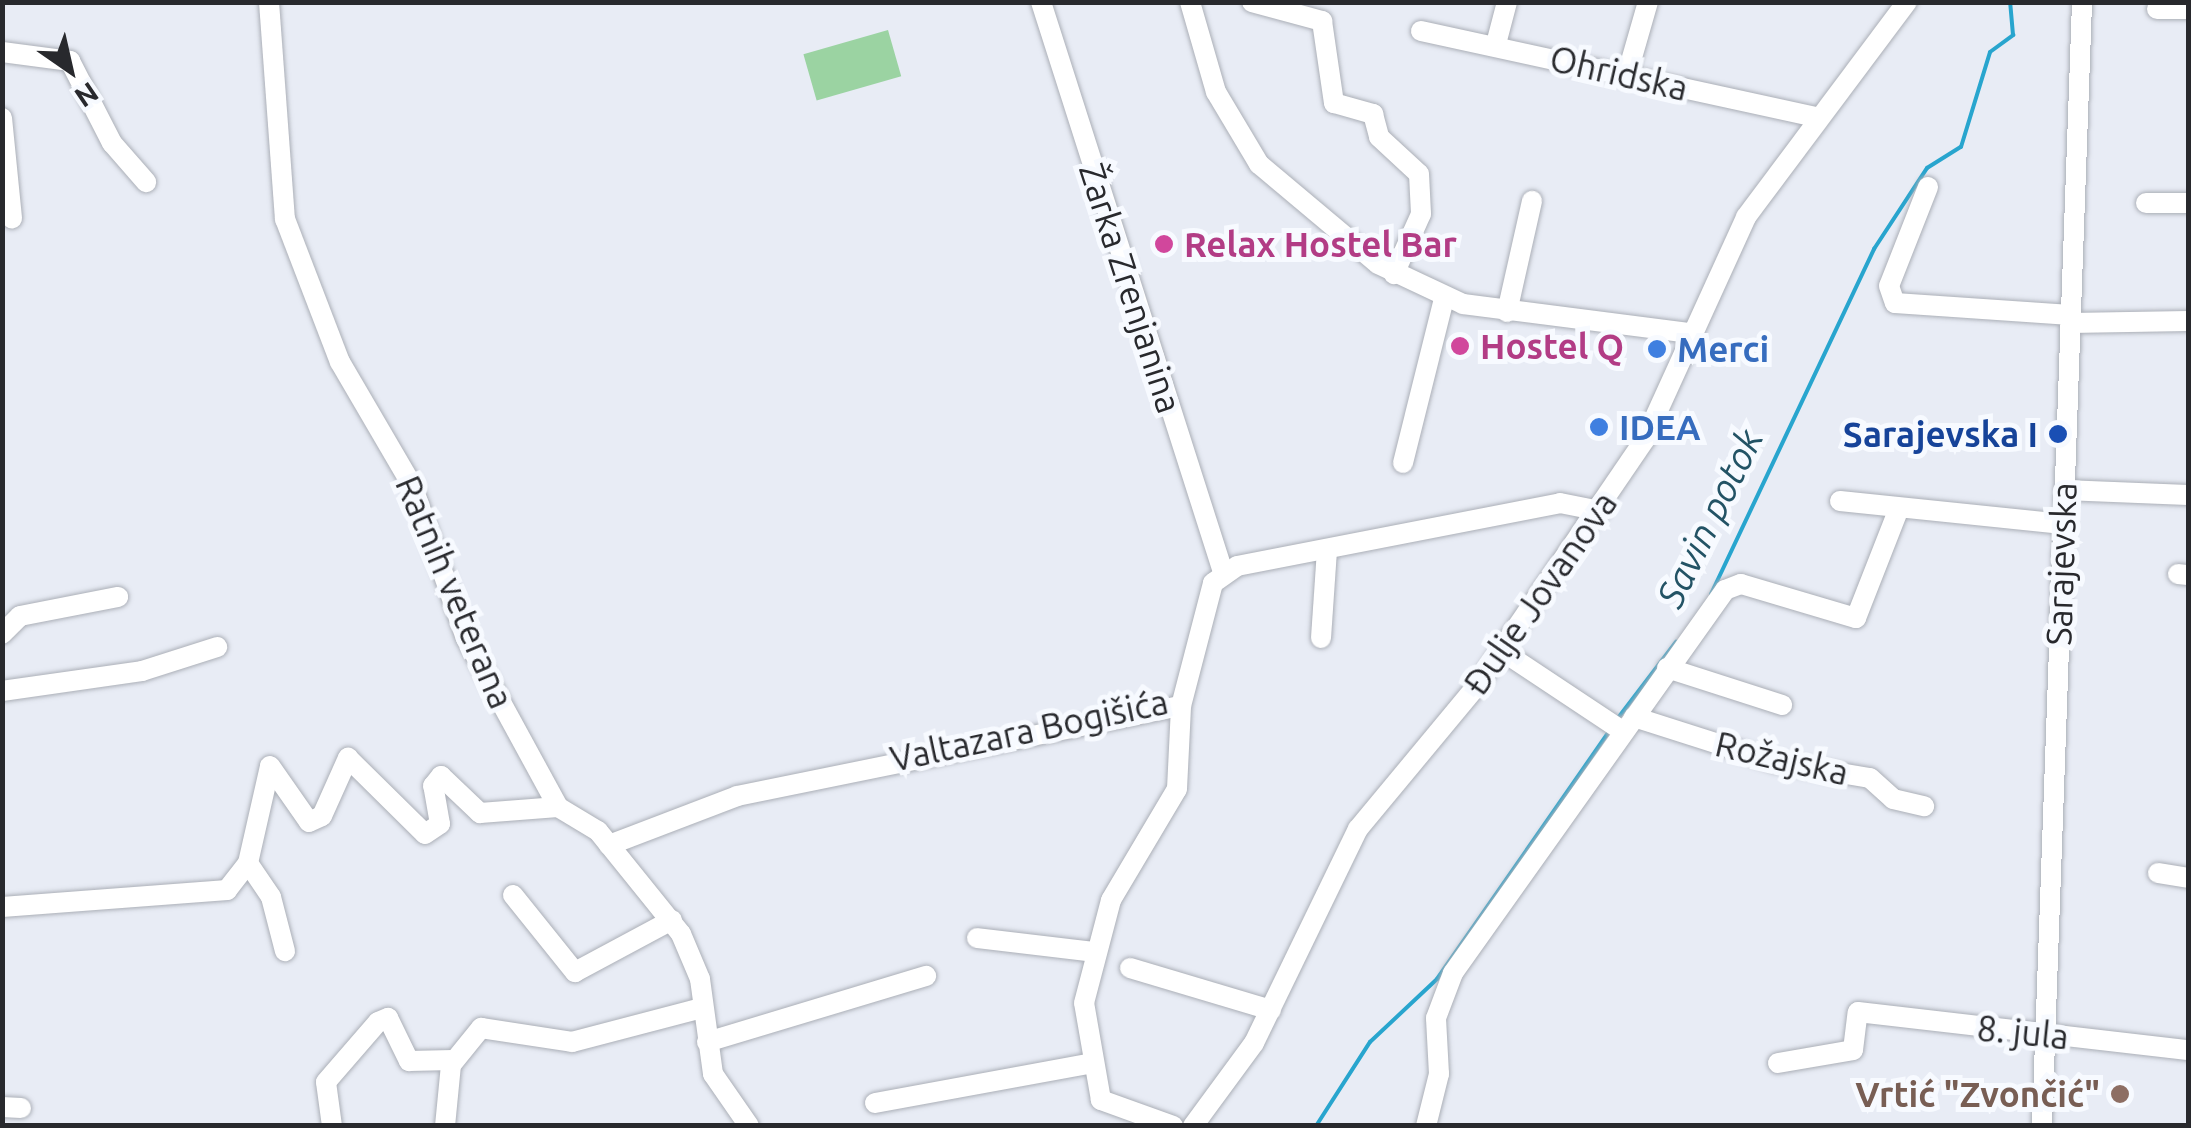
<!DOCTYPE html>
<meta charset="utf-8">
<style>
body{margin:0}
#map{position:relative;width:2191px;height:1128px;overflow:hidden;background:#e8ecf5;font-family:Ubuntu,sans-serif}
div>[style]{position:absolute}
.green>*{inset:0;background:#9bd3a2;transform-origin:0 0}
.stream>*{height:4px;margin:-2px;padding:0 2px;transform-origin:2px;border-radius:2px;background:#28a5ce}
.roads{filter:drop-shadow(0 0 2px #abafb7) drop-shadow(0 0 2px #abafb7)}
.minor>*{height:20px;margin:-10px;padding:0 10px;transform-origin:10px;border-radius:10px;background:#fff}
.dots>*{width:28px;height:28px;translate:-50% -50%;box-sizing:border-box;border:5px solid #f7faff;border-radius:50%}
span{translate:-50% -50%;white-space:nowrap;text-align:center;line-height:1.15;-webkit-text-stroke:10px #f7faff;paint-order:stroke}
.street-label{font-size:35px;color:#28292d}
.hotel-label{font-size:35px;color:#b23c85;font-weight:700}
.left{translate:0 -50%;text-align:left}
.shop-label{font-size:35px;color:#366cbe;font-weight:700}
.transit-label{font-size:35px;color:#164399;font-weight:700}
.right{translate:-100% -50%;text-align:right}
.education-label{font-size:35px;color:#785e54;font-weight:700}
.water-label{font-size:38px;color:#235365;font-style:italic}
.frame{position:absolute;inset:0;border:5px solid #28292d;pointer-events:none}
.north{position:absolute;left:20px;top:20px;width:100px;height:100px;-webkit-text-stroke:8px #f7faff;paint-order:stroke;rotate:146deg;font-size:28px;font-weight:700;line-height:40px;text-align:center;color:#28292d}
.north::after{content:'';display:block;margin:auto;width:35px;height:45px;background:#28292d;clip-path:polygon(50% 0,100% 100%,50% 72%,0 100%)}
</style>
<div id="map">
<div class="green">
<i style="left:888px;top:30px;width:48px;height:88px;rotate:74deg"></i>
</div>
<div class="stream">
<i style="left:1711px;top:594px;width:382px;rotate:-64.7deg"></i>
<i style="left:1874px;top:249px;width:97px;rotate:-56.8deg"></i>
<i style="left:1927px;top:168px;width:40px;rotate:-32deg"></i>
<i style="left:1961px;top:147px;width:99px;rotate:-73deg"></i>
<i style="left:1990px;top:52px;width:29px;rotate:-36deg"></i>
<i style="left:2013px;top:35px;width:33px;rotate:-95deg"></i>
<i style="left:1618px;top:718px;width:96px;rotate:-52.7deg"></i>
<i style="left:1316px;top:1126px;width:100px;rotate:-57.3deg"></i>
<i style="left:1370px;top:1042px;width:92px;rotate:-43.2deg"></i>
<i style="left:1437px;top:979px;width:303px;rotate:-55.2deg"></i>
</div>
<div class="roads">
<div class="minor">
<i style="left:269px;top:2px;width:218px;rotate:85.8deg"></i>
<i style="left:285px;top:219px;width:153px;rotate:69deg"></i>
<i style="left:340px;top:362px;width:143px;rotate:59.7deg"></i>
<i style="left:412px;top:485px;width:162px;rotate:70.6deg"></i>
<i style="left:466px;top:638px;width:192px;rotate:61.4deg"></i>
<i style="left:1041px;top:2px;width:598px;rotate:72.29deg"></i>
<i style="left:1190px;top:2px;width:94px;rotate:73.9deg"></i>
<i style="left:1216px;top:92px;width:84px;rotate:59.2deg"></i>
<i style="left:1259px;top:164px;width:155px;rotate:40deg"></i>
<i style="left:1378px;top:264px;width:94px;rotate:25.2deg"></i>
<i style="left:1463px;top:304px;width:229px;rotate:7.3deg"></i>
<i style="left:1252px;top:2px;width:73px;rotate:15.2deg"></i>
<i style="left:1322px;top:21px;width:83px;rotate:81.7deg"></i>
<i style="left:1334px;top:103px;width:41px;rotate:15.8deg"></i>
<i style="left:1373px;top:114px;width:24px;rotate:75deg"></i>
<i style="left:1379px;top:137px;width:54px;rotate:42.8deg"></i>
<i style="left:1419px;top:174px;width:40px;rotate:87.1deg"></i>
<i style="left:1421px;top:214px;width:66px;rotate:114.2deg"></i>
<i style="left:2157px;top:9px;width:31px"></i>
<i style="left:1421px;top:31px;width:404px;rotate:12.3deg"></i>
<i style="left:1496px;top:44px;width:43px;rotate:-75.3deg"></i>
<i style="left:2px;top:52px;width:69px;rotate:7.5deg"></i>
<i style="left:70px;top:61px;width:92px;rotate:62.9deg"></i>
<i style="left:112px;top:143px;width:52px;rotate:48.9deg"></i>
<i style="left:1627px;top:75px;width:76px;rotate:-74deg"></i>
<i style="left:2px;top:118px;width:101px;rotate:84.3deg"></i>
<i style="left:1928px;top:187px;width:106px;rotate:111.5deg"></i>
<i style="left:1889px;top:286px;width:18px;rotate:71deg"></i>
<i style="left:1895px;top:303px;width:176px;rotate:3.9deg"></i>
<i style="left:2146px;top:203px;width:42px"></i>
<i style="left:1507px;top:312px;width:114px;rotate:-77.3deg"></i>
<i style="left:2070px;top:323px;width:118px;rotate:-1deg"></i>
<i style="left:1403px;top:463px;width:170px;rotate:-76deg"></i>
<i style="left:2064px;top:490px;width:124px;rotate:2.3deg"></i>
<i style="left:1840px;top:501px;width:224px;rotate:5.9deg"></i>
<i style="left:2178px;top:574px;width:10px;rotate:6deg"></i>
<i style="left:2px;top:634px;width:25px;rotate:-45deg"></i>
<i style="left:20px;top:616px;width:100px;rotate:-11deg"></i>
<i style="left:1321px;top:638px;width:89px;rotate:-86.1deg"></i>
<i style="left:1502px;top:651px;width:146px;rotate:33.6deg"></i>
<i style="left:1667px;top:668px;width:121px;rotate:17.8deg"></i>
<i style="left:2px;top:691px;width:141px;rotate:-8.1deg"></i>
<i style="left:142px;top:671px;width:79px;rotate:-17.7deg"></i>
<i style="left:1634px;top:717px;width:148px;rotate:17.7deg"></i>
<i style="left:1775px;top:762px;width:96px;rotate:9.6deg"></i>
<i style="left:1870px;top:778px;width:31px;rotate:42deg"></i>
<i style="left:1893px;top:799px;width:32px;rotate:13deg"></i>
<i style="left:609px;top:845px;width:137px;rotate:-20.9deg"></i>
<i style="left:737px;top:796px;width:453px;rotate:-11.5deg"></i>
<i style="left:248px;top:863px;width:41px;rotate:55.9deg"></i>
<i style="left:271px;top:897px;width:56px;rotate:75.5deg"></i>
<i style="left:2158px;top:873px;width:30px;rotate:9deg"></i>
<i style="left:513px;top:895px;width:99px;rotate:51.2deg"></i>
<i style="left:575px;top:972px;width:110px;rotate:-28.2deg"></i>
<i style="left:2px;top:907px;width:226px;rotate:-4.3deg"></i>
<i style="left:227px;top:890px;width:34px;rotate:-52deg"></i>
<i style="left:248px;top:863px;width:99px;rotate:-77.2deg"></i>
<i style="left:270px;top:766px;width:68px;rotate:55.1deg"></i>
<i style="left:309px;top:822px;width:14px;rotate:-25deg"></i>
<i style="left:322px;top:816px;width:64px;rotate:-65.9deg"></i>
<i style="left:348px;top:758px;width:108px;rotate:44.6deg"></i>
<i style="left:425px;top:834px;width:18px;rotate:-34deg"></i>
<i style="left:440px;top:824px;width:39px;rotate:-100deg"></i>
<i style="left:433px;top:786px;width:13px;rotate:-51deg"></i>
<i style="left:441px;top:776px;width:54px;rotate:43.5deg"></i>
<i style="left:480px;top:813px;width:78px;rotate:-4.4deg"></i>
<i style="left:558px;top:807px;width:47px;rotate:31deg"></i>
<i style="left:598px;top:831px;width:132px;rotate:51.1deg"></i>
<i style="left:681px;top:934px;width:49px;rotate:67.1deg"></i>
<i style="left:700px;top:979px;width:96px;rotate:82.2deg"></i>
<i style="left:713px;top:1074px;width:63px;rotate:55.3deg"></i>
<i style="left:977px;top:938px;width:118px;rotate:6.8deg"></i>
<i style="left:1130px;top:968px;width:147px;rotate:16.6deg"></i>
<i style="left:707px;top:1042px;width:229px;rotate:-16.8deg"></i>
<i style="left:1778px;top:1063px;width:76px;rotate:-9.8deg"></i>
<i style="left:1853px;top:1050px;width:38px;rotate:-83deg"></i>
<i style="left:1858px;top:1012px;width:332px;rotate:6.6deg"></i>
<i style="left:875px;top:1103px;width:221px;rotate:-10.4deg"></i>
<i style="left:2px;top:1107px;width:19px;rotate:3deg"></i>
<i style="left:332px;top:1126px;width:44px;rotate:-97.8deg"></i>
<i style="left:326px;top:1082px;width:79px;rotate:-49.1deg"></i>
<i style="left:378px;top:1022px;width:11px;rotate:-22deg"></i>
<i style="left:388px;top:1018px;width:48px;rotate:64deg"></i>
<i style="left:409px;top:1061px;width:44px;rotate:-1.3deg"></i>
<i style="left:445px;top:1126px;width:61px;rotate:-84.4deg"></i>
<i style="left:451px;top:1065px;width:48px;rotate:-51deg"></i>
<i style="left:481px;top:1028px;width:92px;rotate:8.7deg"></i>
<i style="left:572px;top:1042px;width:134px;rotate:-14.7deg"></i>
<i style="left:1173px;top:1126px;width:77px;rotate:-160.1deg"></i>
<i style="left:1101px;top:1100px;width:98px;rotate:-99.9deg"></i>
<i style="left:1084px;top:1003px;width:106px;rotate:-75.3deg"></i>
<i style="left:1111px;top:900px;width:129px;rotate:-59.3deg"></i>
<i style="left:1177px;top:789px;width:83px;rotate:-87.2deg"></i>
<i style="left:1181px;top:706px;width:127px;rotate:-75.4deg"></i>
<i style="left:1213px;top:583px;width:29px;rotate:-35deg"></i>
<i style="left:1237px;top:566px;width:329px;rotate:-11deg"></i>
<i style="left:1560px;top:503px;width:41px;rotate:11.3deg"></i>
<i style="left:1193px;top:1126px;width:103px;rotate:-53.7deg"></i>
<i style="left:1254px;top:1043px;width:238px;rotate:-64.1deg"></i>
<i style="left:1358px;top:829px;width:185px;rotate:-50.3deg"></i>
<i style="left:1476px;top:687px;width:300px;rotate:-55.7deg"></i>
<i style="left:1645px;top:439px;width:244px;rotate:-65.5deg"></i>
<i style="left:1746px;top:217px;width:269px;rotate:-53.2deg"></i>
<i style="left:1426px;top:1126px;width:54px;rotate:-76deg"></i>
<i style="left:1439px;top:1074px;width:56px;rotate:-93.1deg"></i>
<i style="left:1436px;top:1018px;width:48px;rotate:-69.3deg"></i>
<i style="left:1453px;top:973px;width:470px;rotate:-54.6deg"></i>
<i style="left:1725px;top:590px;width:17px;rotate:-21deg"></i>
<i style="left:1741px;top:584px;width:120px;rotate:16.5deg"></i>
<i style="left:1856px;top:618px;width:118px;rotate:-68.6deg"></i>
<i style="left:2042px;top:1126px;width:1125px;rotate:-87.96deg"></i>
</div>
</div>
<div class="dots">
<i style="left:1164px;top:244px;background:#d1479c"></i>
<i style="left:1460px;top:346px;background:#d1479c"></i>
<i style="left:1657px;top:349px;background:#3f7fe0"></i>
<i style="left:1599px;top:427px;background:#3f7fe0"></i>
<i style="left:2058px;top:434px;background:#1a4fb4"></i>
<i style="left:2120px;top:1094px;background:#8d6e63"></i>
</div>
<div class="street-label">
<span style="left:1619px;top:73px;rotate:13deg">Ohridska</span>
<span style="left:1131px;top:288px;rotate:72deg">Žarka Zrenjanina</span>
<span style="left:2061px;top:564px;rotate:-88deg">Sarajevska</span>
<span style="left:455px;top:592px;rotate:67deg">Ratnih veterana</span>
<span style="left:1540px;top:593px;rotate:-55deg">Đulje Jovanova</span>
<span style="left:1029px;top:730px;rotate:-12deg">Valtazara Bogišića</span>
<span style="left:1782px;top:758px;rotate:13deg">Rožajska</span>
<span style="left:2023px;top:1032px;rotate:6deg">8. jula</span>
</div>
<div class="hotel-label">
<span class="left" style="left:1184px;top:244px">Relax Hostel Bar</span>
<span class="left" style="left:1480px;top:346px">Hostel Q</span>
</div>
<div class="shop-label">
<span class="left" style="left:1677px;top:349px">Merci</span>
<span class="left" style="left:1619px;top:427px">IDEA</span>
</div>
<div class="transit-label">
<span class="right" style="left:2038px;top:434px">Sarajevska I</span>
</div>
<div class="education-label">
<span class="right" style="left:2100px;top:1094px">Vrtić "Zvončić"</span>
</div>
<div class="water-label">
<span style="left:1710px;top:518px;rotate:-64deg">Savin potok</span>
</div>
<div class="frame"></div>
<div class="north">N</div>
</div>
